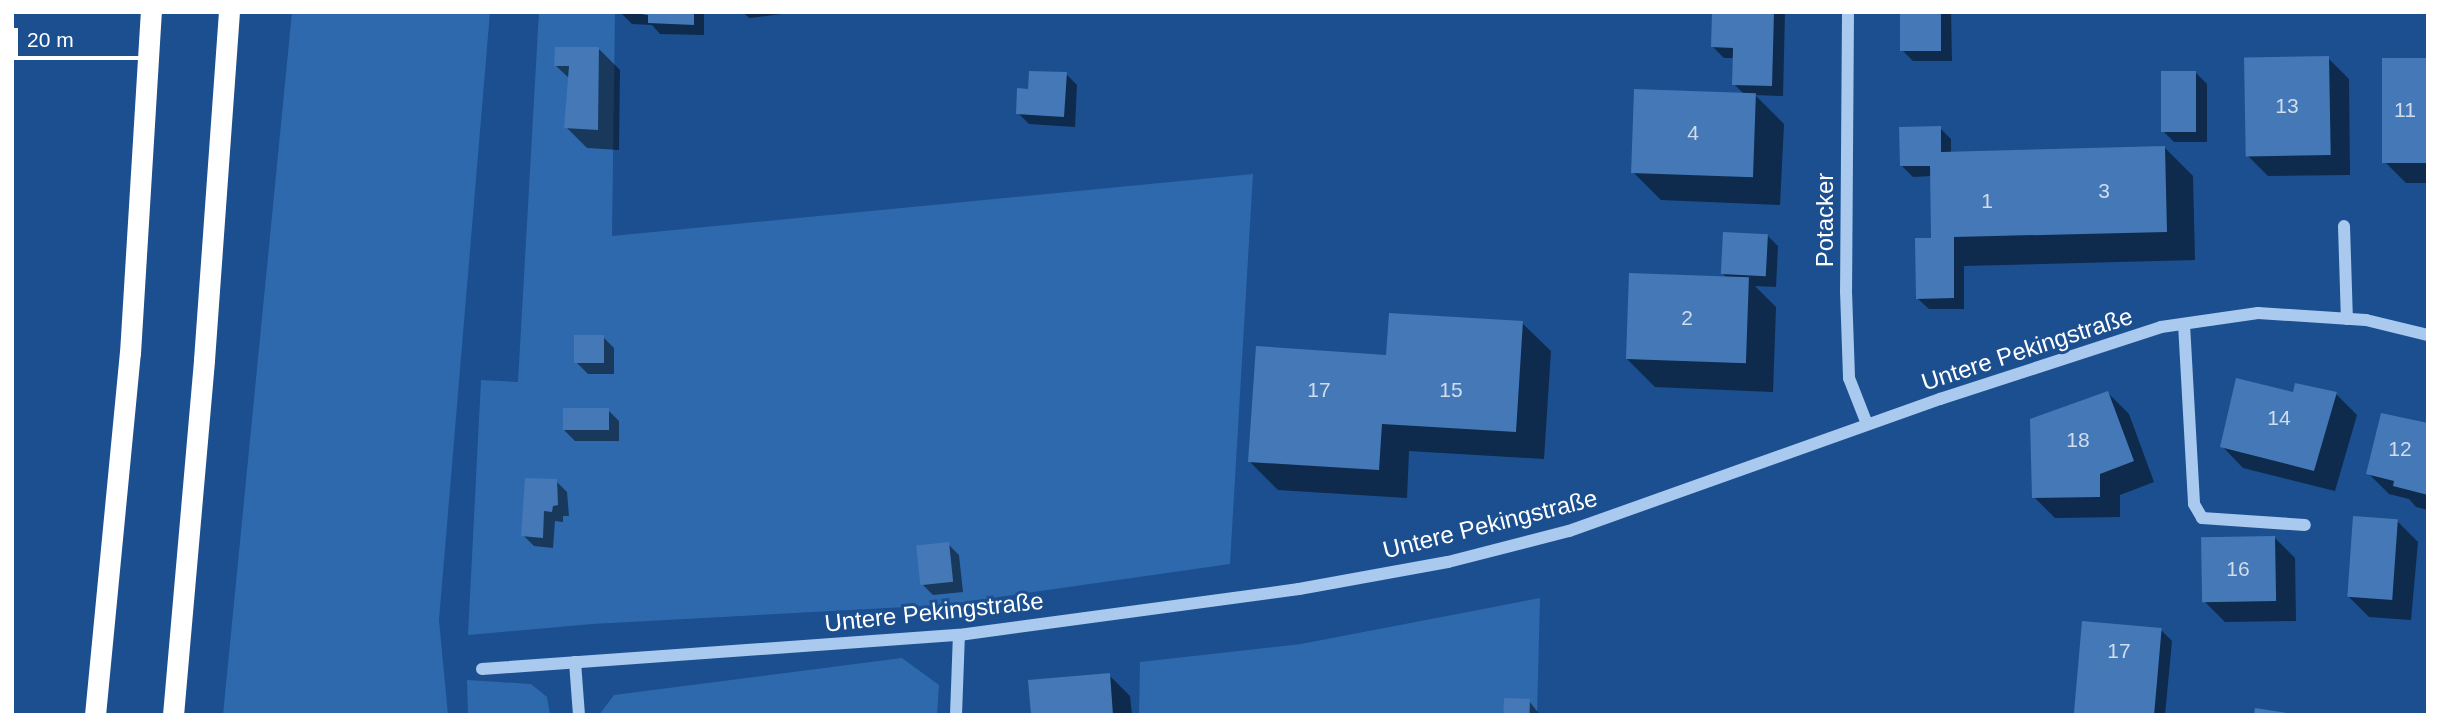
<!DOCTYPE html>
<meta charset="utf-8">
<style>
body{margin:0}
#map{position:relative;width:2440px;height:727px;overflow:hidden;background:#1b4f8f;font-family:Arial,sans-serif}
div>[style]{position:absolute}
.green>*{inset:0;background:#2e69ad}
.shadow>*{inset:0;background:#0007}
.building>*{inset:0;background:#4478b7;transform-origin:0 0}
.minor>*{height:12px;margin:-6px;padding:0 6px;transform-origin:6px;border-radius:6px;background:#a9c9ee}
.highway>*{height:21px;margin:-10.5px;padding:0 10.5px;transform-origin:10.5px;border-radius:10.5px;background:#fff}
span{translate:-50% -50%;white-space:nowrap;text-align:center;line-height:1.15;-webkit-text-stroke:6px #1b4f8f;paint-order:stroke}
.number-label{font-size:21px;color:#d0dded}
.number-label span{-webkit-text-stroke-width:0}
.street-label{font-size:24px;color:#fff}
.frame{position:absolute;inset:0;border:14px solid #fff;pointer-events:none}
.scale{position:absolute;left:14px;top:28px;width:138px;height:32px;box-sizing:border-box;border:4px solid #fff;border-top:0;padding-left:9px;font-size:21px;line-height:24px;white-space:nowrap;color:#fff;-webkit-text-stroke:5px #1b4f8f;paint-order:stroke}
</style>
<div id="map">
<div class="green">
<i style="clip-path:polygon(292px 12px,490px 12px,439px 620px,448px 715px,223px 715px)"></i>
<i style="clip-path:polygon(539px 12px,615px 12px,612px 236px,1253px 174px,1230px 564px,943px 605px,592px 624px,468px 635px,481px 380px,518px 382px)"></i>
<i style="clip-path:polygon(1540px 598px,1537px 715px,1139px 715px,1140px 662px,1301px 644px)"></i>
<i style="clip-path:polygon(902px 658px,939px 685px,937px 715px,599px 715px,614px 695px)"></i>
<i style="clip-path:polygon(467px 680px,531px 684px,547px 697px,550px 715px,468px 715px)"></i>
</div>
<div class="shadow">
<i style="clip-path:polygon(704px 12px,704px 35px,660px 34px,652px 25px,632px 24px,621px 13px)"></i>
<i style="clip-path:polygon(743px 12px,798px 12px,749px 18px)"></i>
<i style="clip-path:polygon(1713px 12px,1785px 12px,1783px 96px,1755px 95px,1784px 124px,1780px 205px,1661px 200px,1633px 172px,1745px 95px,1734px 84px,1734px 58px,1724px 58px,1713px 47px)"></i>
<i style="clip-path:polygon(1902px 12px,1951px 12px,1952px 61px,1913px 61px,1902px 50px)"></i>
<i style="clip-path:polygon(599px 49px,620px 70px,619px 150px,587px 148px,566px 127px,570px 79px,556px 66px)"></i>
<i style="clip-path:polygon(2328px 58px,2349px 79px,2350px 175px,2268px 176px,2247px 155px)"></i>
<i style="clip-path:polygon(2428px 60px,2428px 183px,2406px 183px,2385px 162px)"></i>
<i style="clip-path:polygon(2196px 73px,2207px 84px,2207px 142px,2174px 142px,2163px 131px)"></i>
<i style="clip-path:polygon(1066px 74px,1077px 85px,1075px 127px,1029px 124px,1018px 113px,1030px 91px)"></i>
<i style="clip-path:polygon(1940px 128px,1951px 139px,1951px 153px,2165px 148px,2193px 176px,2195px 260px,1964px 266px,1964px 309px,1929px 309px,1918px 299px,1933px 240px,1931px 176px,1913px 177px,1902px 166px)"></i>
<i style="clip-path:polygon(1767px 235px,1778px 246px,1776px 287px,1755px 286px,1776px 307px,1773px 392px,1655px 387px,1627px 359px,1727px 278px,1723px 274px)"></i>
<i style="clip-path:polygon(1522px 323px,1551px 351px,1544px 459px,1409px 451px,1407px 498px,1278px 490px,1250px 462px,1388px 357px)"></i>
<i style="clip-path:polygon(603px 337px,614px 348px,614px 374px,588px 374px,577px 363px)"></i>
<i style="clip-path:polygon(2108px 393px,2129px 414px,2154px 482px,2120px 495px,2120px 517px,2055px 518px,2034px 497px)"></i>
<i style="clip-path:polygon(2294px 394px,2336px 394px,2357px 415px,2335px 491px,2243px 468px,2222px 446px)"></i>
<i style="clip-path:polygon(608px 410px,619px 421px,619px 441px,575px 441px,564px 430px)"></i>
<i style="clip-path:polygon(2428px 427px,2428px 510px,2416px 507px,2409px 499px,2389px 494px,2368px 473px)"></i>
<i style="clip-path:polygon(556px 481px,567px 492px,569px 516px,563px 516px,563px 522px,555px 521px,553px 548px,534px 546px,523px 535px)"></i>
<i style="clip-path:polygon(2397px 521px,2418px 542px,2411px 620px,2369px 617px,2348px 596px)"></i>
<i style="clip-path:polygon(2274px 537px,2295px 558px,2296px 621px,2225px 622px,2204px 601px)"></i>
<i style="clip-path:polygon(948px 544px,959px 555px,963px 592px,933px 595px,922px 584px)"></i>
<i style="clip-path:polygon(2161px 630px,2172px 641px,2165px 715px,2075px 715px)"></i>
<i style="clip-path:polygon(1109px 675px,1130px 696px,1132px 715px,1033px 715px)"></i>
<i style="clip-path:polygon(1529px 701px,1540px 715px,1505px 715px)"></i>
</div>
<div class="building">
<i style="clip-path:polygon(629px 12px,694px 12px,694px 25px,648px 23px,648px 15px)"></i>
<i style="clip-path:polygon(1712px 12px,1774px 12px,1772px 86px,1732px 85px,1733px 48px,1711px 47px)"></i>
<i style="left:1900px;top:12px;width:41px;height:39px"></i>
<i style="clip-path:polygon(555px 47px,599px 47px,598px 130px,564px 128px,569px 66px,554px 66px)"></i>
<i style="left:2329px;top:56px;width:99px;height:85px;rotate:89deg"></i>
<i style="left:2382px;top:58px;width:46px;height:105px"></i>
<i style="clip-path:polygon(1029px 71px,1067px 72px,1064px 117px,1016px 114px,1017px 88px,1028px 89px)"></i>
<i style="left:2161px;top:71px;width:35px;height:61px"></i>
<i style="left:1634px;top:89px;width:122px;height:84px;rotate:2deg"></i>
<i style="clip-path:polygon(1941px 126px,1941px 152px,2165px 146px,2167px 232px,1954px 237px,1954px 298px,1916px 299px,1915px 238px,1931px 238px,1930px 166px,1900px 166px,1899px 127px)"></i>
<i style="left:1723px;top:232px;width:45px;height:42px;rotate:3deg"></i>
<i style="left:1629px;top:273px;width:120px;height:86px;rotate:2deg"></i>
<i style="clip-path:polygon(1389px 313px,1523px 321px,1516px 432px,1382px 424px,1379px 470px,1248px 462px,1256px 346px,1386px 355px)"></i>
<i style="left:574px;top:335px;width:30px;height:28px"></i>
<i style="clip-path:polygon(2236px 378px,2293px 392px,2295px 383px,2337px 392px,2314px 471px,2220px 447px)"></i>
<i style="clip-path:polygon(2108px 391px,2134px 461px,2100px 474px,2100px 497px,2032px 498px,2030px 419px)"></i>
<i style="left:563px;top:408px;width:46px;height:22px"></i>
<i style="clip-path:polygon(2381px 413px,2428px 423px,2428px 495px,2393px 486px,2394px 481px,2366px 474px)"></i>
<i style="clip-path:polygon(525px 478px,557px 479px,558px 505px,553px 506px,552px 512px,544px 511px,543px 538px,521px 536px)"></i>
<i style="left:2353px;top:516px;width:45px;height:81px;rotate:4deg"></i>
<i style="left:2275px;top:536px;width:65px;height:74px;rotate:89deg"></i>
<i style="left:949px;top:542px;width:40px;height:33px;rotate:84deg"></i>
<i style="left:2082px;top:621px;width:80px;height:94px;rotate:5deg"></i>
<i style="clip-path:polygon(1110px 673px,1113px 715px,1031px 715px,1028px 680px)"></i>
<i style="left:1504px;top:698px;width:26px;height:17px;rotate:2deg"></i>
<i style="clip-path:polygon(2255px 708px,2287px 713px,2287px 715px,2254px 715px)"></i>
</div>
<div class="minor">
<i style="left:1848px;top:12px;width:279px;rotate:90.4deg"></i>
<i style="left:1846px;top:291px;width:87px;rotate:88deg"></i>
<i style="left:1849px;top:378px;width:49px;rotate:68.6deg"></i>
<i style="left:2344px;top:226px;width:93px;rotate:88.2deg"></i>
<i style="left:2184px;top:324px;width:180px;rotate:86.8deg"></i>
<i style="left:2194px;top:504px;width:16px;rotate:60deg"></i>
<i style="left:2202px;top:518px;width:103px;rotate:3.9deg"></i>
<i style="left:575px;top:662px;width:53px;rotate:85.7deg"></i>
<i style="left:482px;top:669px;width:478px;rotate:-4.1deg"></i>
<i style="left:959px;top:635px;width:343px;rotate:-7.7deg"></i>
<i style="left:1299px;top:589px;width:151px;rotate:-10.3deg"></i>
<i style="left:1448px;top:562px;width:125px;rotate:-14.4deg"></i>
<i style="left:1569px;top:531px;width:394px;rotate:-19.6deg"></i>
<i style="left:1940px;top:399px;width:232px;rotate:-18deg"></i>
<i style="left:2161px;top:327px;width:98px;rotate:-8.2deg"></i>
<i style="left:2258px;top:313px;width:108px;rotate:3.7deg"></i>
<i style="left:2366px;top:320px;width:64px;rotate:13.6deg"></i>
<i style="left:956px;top:715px;width:80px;rotate:-87.9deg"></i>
</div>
<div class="highway">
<i style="left:95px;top:715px;width:364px;rotate:-84.5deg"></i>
<i style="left:130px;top:353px;width:342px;rotate:-86.5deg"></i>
<i style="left:173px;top:715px;width:356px;rotate:-85deg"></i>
<i style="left:204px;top:360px;width:349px;rotate:-85.9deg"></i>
</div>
<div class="number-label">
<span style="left:2287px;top:106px">13</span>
<span style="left:2405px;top:110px">11</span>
<span style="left:1693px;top:133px">4</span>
<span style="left:2104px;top:191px">3</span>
<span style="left:1987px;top:201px">1</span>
<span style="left:1687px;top:318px">2</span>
<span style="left:1319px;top:390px">17</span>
<span style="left:1451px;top:390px">15</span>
<span style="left:2279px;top:418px">14</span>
<span style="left:2078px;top:440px">18</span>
<span style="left:2400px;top:449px">12</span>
<span style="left:2238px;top:569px">16</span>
<span style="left:2119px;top:651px">17</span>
</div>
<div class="street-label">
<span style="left:1825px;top:220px;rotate:-90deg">Potacker</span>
<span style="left:2027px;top:349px;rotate:-18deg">Untere Pekingstraße</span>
<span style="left:1490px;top:524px;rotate:-14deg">Untere Pekingstraße</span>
<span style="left:934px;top:612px;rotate:-6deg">Untere Pekingstraße</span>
</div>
<div class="frame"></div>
<div class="scale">20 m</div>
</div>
